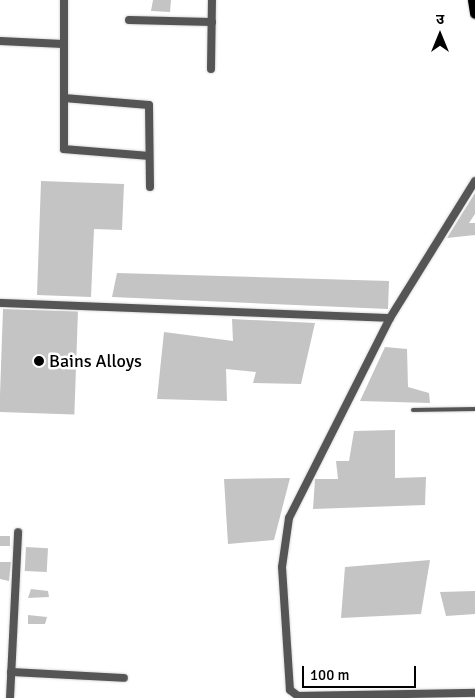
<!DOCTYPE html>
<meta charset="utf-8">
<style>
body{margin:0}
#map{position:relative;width:475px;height:698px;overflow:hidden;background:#fff;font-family:Signika,"Noto Sans Devanagari",sans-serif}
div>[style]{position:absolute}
.building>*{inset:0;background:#c4c4c4;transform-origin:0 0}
.roads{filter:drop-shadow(0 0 1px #dbdbdb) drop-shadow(0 0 1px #dbdbdb)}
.lane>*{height:4px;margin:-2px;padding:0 2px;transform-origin:2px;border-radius:2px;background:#555}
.street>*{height:8px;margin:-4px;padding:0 4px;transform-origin:4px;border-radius:4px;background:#555}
.primary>*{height:11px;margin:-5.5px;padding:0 5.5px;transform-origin:5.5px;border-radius:5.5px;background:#000}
.dots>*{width:14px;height:14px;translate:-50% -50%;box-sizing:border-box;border:2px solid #fff;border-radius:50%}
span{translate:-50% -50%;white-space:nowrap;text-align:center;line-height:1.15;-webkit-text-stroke:5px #fff;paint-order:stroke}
.poi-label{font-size:18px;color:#000}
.left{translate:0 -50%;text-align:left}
.north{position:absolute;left:415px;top:10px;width:50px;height:50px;-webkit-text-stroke:4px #fff;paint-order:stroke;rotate:0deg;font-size:14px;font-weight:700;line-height:20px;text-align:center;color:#000}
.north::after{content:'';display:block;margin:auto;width:18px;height:22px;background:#000;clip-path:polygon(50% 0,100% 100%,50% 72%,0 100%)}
.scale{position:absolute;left:302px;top:666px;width:114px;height:22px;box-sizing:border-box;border:2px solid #000;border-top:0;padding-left:6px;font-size:15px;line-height:18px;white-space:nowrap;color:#000;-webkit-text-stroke:4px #fff;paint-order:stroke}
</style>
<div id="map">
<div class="building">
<i style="clip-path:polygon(153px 0,171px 0,170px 12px,151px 11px)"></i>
<i style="clip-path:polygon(41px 181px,124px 184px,122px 230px,94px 229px,91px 297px,37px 295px)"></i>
<i style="clip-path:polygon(475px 193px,475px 214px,469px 223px,475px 223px,475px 235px,447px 238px)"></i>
<i style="clip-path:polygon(117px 273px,389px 281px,388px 309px,112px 297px)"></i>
<i style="left:3px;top:309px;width:75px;height:103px;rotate:2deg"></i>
<i style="clip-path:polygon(232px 319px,315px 323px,301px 384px,253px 383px,256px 372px,226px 369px,227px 401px,157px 399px,164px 332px,233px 341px)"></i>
<i style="clip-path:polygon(385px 347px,407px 349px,408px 387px,429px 393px,430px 403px,360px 401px)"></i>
<i style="clip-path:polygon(395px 430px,395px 478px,426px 477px,425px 505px,313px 509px,315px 479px,338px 479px,336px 461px,349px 461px,354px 431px)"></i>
<i style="clip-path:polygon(290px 478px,274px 540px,228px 544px,224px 479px)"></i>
<i style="left:0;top:536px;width:10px;height:10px"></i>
<i style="left:26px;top:547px;width:22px;height:24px;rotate:3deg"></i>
<i style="clip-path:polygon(430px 560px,421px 614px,341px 618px,345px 567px)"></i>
<i style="clip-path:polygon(0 562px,11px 562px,9px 581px,0 579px)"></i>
<i style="clip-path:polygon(31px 589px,48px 591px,49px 597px,28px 598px)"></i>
<i style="clip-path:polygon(475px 591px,475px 614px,446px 616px,440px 592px)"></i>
<i style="clip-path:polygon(28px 615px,47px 617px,45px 624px,28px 624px)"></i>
</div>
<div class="roads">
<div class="lane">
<i style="left:413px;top:410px;width:62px;rotate:-0.9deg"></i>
</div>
<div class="street">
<i style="left:64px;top:0;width:149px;rotate:90deg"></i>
<i style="left:64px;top:149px;width:85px;rotate:4.7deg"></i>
<i style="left:129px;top:20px;width:83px;rotate:1.4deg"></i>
<i style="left:0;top:41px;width:63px;rotate:2.7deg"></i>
<i style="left:211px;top:69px;width:69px;rotate:-89.2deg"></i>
<i style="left:64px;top:98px;width:85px;rotate:4.7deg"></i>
<i style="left:149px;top:105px;width:82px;rotate:89.3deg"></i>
<i style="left:0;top:303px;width:390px;rotate:2.2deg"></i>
<i style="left:390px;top:318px;width:224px;rotate:116.8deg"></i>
<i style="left:289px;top:518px;width:49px;rotate:98.1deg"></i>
<i style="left:282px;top:567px;width:123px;rotate:86.3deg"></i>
<i style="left:290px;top:690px;width:10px;rotate:37deg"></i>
<i style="left:298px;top:696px;width:177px;rotate:-1deg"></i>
<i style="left:390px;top:318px;width:161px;rotate:-58.2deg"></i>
<i style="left:11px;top:672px;width:113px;rotate:3deg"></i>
<i style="left:10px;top:698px;width:166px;rotate:-87.2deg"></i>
</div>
<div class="primary">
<i style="left:473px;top:0;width:13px;rotate:81deg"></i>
</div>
</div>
<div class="dots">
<i style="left:39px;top:361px;background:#000"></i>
</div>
<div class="poi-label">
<span class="left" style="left:49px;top:361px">Bains Alloys</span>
</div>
<div class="north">उ</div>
<div class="scale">100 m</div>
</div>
